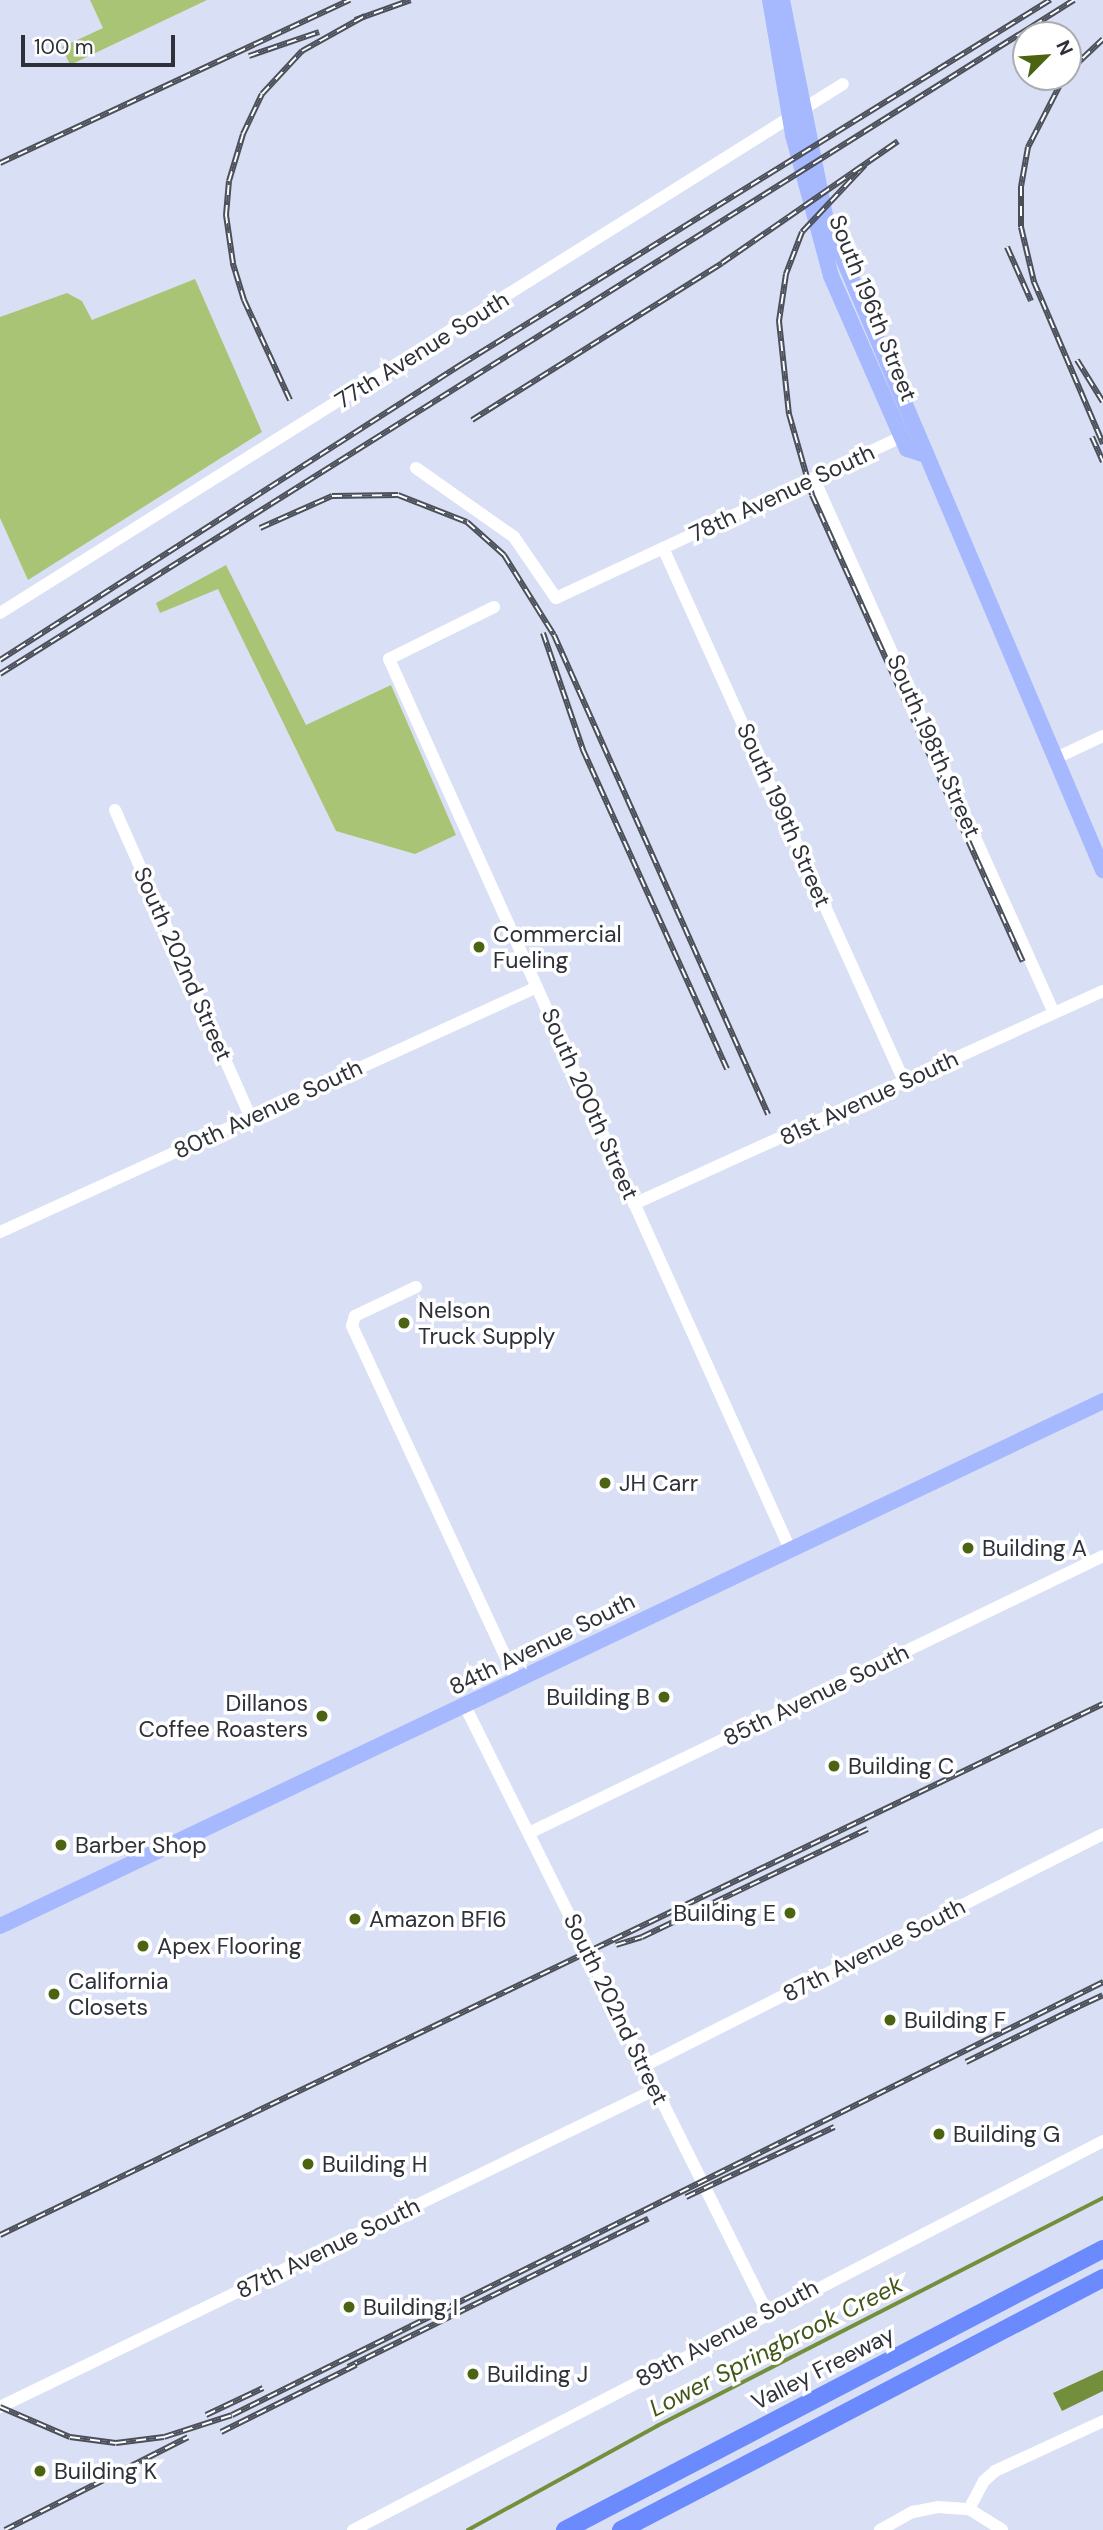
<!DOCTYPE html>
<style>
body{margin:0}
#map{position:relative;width:1103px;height:2530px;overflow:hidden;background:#d9e0f5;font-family:"DM Sans",sans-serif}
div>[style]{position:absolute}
.green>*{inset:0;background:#a8c474}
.water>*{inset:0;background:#748f3c}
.stream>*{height:3.5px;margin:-1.75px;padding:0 1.75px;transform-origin:1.75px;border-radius:1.75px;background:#748f3c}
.minor>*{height:12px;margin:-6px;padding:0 6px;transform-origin:6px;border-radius:6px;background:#fff}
.major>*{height:16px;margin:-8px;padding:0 8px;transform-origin:8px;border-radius:8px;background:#a6b9fe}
.highway>*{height:18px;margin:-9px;padding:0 9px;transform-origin:9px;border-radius:9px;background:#6b8afd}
.rail>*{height:6px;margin-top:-3px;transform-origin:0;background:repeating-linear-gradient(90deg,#fff 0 10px,#4b4f59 0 20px);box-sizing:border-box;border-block:2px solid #4b4f59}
.dots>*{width:19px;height:19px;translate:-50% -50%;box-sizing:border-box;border:4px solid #fff;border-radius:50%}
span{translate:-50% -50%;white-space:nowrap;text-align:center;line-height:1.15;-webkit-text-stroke:7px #fff;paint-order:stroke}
.street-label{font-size:23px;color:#2e3139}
.poi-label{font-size:23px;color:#2e3139}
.left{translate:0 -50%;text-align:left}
.right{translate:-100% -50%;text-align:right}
.water-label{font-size:24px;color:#43561a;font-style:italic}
.north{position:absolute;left:1012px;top:21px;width:70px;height:70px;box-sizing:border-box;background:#fff;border:2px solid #abadb0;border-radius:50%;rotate:65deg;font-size:19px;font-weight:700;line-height:28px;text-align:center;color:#2e3139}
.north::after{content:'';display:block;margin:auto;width:24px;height:32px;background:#4c6311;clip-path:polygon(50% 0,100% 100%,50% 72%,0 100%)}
.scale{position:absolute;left:21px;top:35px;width:154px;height:32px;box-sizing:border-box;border:4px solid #2e3139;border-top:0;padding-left:9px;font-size:21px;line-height:24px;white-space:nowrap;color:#2e3139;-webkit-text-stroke:5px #fff;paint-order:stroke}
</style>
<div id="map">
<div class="green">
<i style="clip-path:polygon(90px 0,207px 0,70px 65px,62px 47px,103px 28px)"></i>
<i style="clip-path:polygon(195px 279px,262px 432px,28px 580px,0 518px,0 317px,67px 293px,82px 301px,92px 320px)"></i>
<i style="clip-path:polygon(226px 565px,306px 725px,391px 685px,456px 835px,415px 854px,336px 831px,218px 589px,160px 613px,156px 603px)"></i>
</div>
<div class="water">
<i style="clip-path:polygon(1103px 2370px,1103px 2391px,1062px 2411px,1053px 2393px)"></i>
</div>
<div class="stream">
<i style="left:468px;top:2530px;width:216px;rotate:-28.8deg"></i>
<i style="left:657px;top:2426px;width:501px;rotate:-27.08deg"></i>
</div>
<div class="minor">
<i style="left:416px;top:468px;width:120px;rotate:35.1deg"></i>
<i style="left:514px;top:537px;width:74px;rotate:55.5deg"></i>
<i style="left:556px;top:598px;width:381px;rotate:-25deg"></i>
<i style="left:814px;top:479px;width:585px;rotate:65.8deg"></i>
<i style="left:663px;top:548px;width:585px;rotate:65.67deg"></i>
<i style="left:494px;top:607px;width:117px;rotate:153.7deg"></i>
<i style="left:389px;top:659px;width:976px;rotate:65.75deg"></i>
<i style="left:0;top:613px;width:995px;rotate:-32.11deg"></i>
<i style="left:1056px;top:758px;width:52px;rotate:-25.1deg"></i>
<i style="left:115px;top:810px;width:337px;rotate:66.2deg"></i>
<i style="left:634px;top:1204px;width:515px;rotate:-24.43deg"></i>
<i style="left:0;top:1232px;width:590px;rotate:-24.52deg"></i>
<i style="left:416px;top:1287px;width:68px;rotate:154.6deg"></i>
<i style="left:355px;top:1316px;width:10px;rotate:107deg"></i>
<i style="left:352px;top:1326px;width:391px;rotate:65.1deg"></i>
<i style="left:465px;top:1706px;width:677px;rotate:63.51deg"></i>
<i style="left:529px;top:1833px;width:637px;rotate:-25.76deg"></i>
<i style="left:644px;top:2066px;width:514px;rotate:-26.81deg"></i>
<i style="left:0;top:2407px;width:729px;rotate:-25.86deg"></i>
<i style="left:969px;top:2509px;width:32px;rotate:-62deg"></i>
<i style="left:984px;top:2481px;width:15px;rotate:-42deg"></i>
<i style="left:995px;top:2471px;width:119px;rotate:-24.8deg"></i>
<i style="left:353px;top:2530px;width:845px;rotate:-27.41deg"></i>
<i style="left:880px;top:2530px;width:38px;rotate:-29deg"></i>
<i style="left:913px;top:2512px;width:25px;rotate:-11deg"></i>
<i style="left:938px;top:2507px;width:31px;rotate:4deg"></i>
<i style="left:969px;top:2509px;width:39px;rotate:32deg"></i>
</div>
<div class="major">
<i style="left:770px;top:0;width:137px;rotate:80.3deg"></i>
<i style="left:793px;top:135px;width:146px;rotate:74.9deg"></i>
<i style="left:831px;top:276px;width:189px;rotate:66.3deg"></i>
<i style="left:907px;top:449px;width:16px;rotate:18deg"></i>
<i style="left:782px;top:0;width:220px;rotate:78.7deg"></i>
<i style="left:825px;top:216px;width:711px;rotate:66.97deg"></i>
<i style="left:0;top:1926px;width:1222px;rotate:-25.45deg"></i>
</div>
<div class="highway">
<i style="left:565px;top:2530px;width:607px;rotate:-27.58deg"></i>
<i style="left:621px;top:2530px;width:544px;rotate:-27.6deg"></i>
</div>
<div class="rail">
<i style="left:355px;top:20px;width:59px;rotate:-19.7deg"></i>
<i style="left:249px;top:56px;width:74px;rotate:-18.9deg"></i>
<i style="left:1068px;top:72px;width:48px;rotate:-43.3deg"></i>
<i style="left:1064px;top:77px;width:79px;rotate:117.2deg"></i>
<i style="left:1028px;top:147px;width:40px;rotate:100deg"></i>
<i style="left:1021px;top:186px;width:41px;rotate:90deg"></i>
<i style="left:1021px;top:227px;width:57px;rotate:76.7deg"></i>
<i style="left:1034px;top:282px;width:176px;rotate:66.9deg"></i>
<i style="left:0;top:163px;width:386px;rotate:-25deg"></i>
<i style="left:865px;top:165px;width:92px;rotate:133.2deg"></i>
<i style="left:802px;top:232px;width:45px;rotate:110.9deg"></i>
<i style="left:786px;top:274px;width:48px;rotate:98.5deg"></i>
<i style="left:779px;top:321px;width:94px;rotate:83.9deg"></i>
<i style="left:789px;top:414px;width:84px;rotate:74.1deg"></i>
<i style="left:812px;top:495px;width:512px;rotate:65.69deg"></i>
<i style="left:1007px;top:247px;width:59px;rotate:66deg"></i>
<i style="left:1077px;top:360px;width:49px;rotate:58.2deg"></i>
<i style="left:290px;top:400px;width:110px;rotate:-114.7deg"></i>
<i style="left:244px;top:300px;width:39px;rotate:-107deg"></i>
<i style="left:233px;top:263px;width:49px;rotate:-98.3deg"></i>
<i style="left:226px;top:215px;width:34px;rotate:-85deg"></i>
<i style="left:229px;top:181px;width:49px;rotate:-73.4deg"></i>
<i style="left:243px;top:134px;width:44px;rotate:-64.6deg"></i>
<i style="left:262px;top:94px;width:59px;rotate:-47.1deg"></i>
<i style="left:302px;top:51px;width:72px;rotate:-29.1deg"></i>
<i style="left:472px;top:420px;width:295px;rotate:-32.1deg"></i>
<i style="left:722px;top:263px;width:214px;rotate:-34.7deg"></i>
<i style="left:1092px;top:437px;width:27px;rotate:66deg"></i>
<i style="left:260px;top:528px;width:79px;rotate:-24deg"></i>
<i style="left:332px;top:496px;width:66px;rotate:-0.9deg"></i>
<i style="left:398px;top:495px;width:74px;rotate:21.4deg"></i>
<i style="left:467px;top:522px;width:50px;rotate:41.7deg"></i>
<i style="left:504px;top:555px;width:94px;rotate:58deg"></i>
<i style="left:554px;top:635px;width:525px;rotate:65.93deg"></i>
<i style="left:543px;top:633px;width:124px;rotate:71.1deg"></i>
<i style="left:583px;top:750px;width:350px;rotate:65.7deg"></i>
<i style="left:0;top:660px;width:549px;rotate:-32.65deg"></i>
<i style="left:462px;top:364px;width:692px;rotate:-31.76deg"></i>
<i style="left:0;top:674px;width:1268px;rotate:-32.11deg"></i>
<i style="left:616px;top:1945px;width:27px;rotate:-17deg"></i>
<i style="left:642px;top:1937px;width:250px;rotate:-25.6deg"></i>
<i style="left:1071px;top:2010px;width:35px;rotate:-25deg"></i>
<i style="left:966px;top:2062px;width:125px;rotate:-26.2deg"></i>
<i style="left:686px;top:2197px;width:164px;rotate:-25.3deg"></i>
<i style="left:0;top:2235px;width:1224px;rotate:-25.71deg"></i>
<i style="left:348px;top:2367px;width:335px;rotate:-26.3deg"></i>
<i style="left:0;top:2407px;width:76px;rotate:23.2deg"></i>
<i style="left:70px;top:2437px;width:46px;rotate:7.4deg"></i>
<i style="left:116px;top:2443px;width:48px;rotate:-7.1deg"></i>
<i style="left:164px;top:2437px;width:71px;rotate:-17.9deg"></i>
<i style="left:232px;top:2415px;width:973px;rotate:-26.43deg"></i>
<i style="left:206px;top:2415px;width:63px;rotate:-25.3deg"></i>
<i style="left:221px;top:2432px;width:151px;rotate:-26.4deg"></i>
<i style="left:5px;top:2530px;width:205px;rotate:-26.9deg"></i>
</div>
<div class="dots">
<i style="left:479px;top:947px;background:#4c6311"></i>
<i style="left:404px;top:1323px;background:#4c6311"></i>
<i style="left:605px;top:1483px;background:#4c6311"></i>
<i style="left:968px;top:1548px;background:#4c6311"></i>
<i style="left:664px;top:1697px;background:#4c6311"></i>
<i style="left:322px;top:1716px;background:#4c6311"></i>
<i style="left:834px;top:1766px;background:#4c6311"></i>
<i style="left:61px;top:1845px;background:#4c6311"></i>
<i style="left:790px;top:1913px;background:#4c6311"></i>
<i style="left:355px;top:1919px;background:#4c6311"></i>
<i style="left:143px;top:1946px;background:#4c6311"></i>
<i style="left:54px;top:1994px;background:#4c6311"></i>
<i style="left:890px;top:2020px;background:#4c6311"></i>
<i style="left:939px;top:2134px;background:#4c6311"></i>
<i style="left:308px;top:2164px;background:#4c6311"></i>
<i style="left:349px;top:2307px;background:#4c6311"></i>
<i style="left:473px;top:2374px;background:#4c6311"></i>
<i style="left:40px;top:2471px;background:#4c6311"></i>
</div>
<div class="street-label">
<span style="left:873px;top:308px;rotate:68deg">South 196th Street</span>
<span style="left:422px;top:350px;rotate:-32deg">77th Avenue South</span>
<span style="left:782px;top:493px;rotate:-25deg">78th Avenue South</span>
<span style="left:934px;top:746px;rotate:66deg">South 198th Street</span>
<span style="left:784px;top:815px;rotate:66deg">South 199th Street</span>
<span style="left:183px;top:964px;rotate:66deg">South 202nd Street</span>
<span style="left:869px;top:1098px;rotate:-25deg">81st Avenue South</span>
<span style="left:590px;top:1104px;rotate:66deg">South 200th Street</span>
<span style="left:268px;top:1109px;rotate:-25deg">80th Avenue South</span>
<span style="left:542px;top:1644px;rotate:-26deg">84th Avenue South</span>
<span style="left:816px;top:1695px;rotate:-26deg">85th Avenue South</span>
<span style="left:874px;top:1950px;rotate:-27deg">87th Avenue South</span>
<span style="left:616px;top:2009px;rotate:64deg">South 202nd Street</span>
<span style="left:328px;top:2248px;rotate:-26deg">87th Avenue South</span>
<span style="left:727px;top:2333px;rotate:-28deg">89th Avenue South</span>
<span style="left:823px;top:2368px;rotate:-27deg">Valley Freeway</span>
</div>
<div class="poi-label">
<span class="left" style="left:493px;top:947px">Commercial<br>Fueling</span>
<span class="left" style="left:418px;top:1323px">Nelson<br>Truck Supply</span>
<span class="left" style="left:619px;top:1483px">JH Carr</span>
<span class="left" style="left:982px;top:1548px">Building A</span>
<span class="right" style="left:650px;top:1697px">Building B</span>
<span class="right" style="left:308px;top:1716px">Dillanos<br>Coffee Roasters</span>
<span class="left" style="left:848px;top:1766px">Building C</span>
<span class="left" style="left:75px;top:1845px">Barber Shop</span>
<span class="right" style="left:776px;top:1913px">Building E</span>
<span class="left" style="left:369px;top:1919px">Amazon BFI6</span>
<span class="left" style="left:157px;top:1946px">Apex Flooring</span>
<span class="left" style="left:68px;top:1994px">California<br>Closets</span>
<span class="left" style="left:904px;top:2020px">Building F</span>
<span class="left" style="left:953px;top:2134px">Building G</span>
<span class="left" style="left:322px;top:2164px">Building H</span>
<span class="left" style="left:363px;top:2307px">Building I</span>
<span class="left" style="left:487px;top:2374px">Building J</span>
<span class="left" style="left:54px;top:2471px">Building K</span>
</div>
<div class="water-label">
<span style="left:776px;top:2346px;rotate:-27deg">Lower Springbrook Creek</span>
</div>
<div class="north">N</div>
<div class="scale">100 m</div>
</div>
